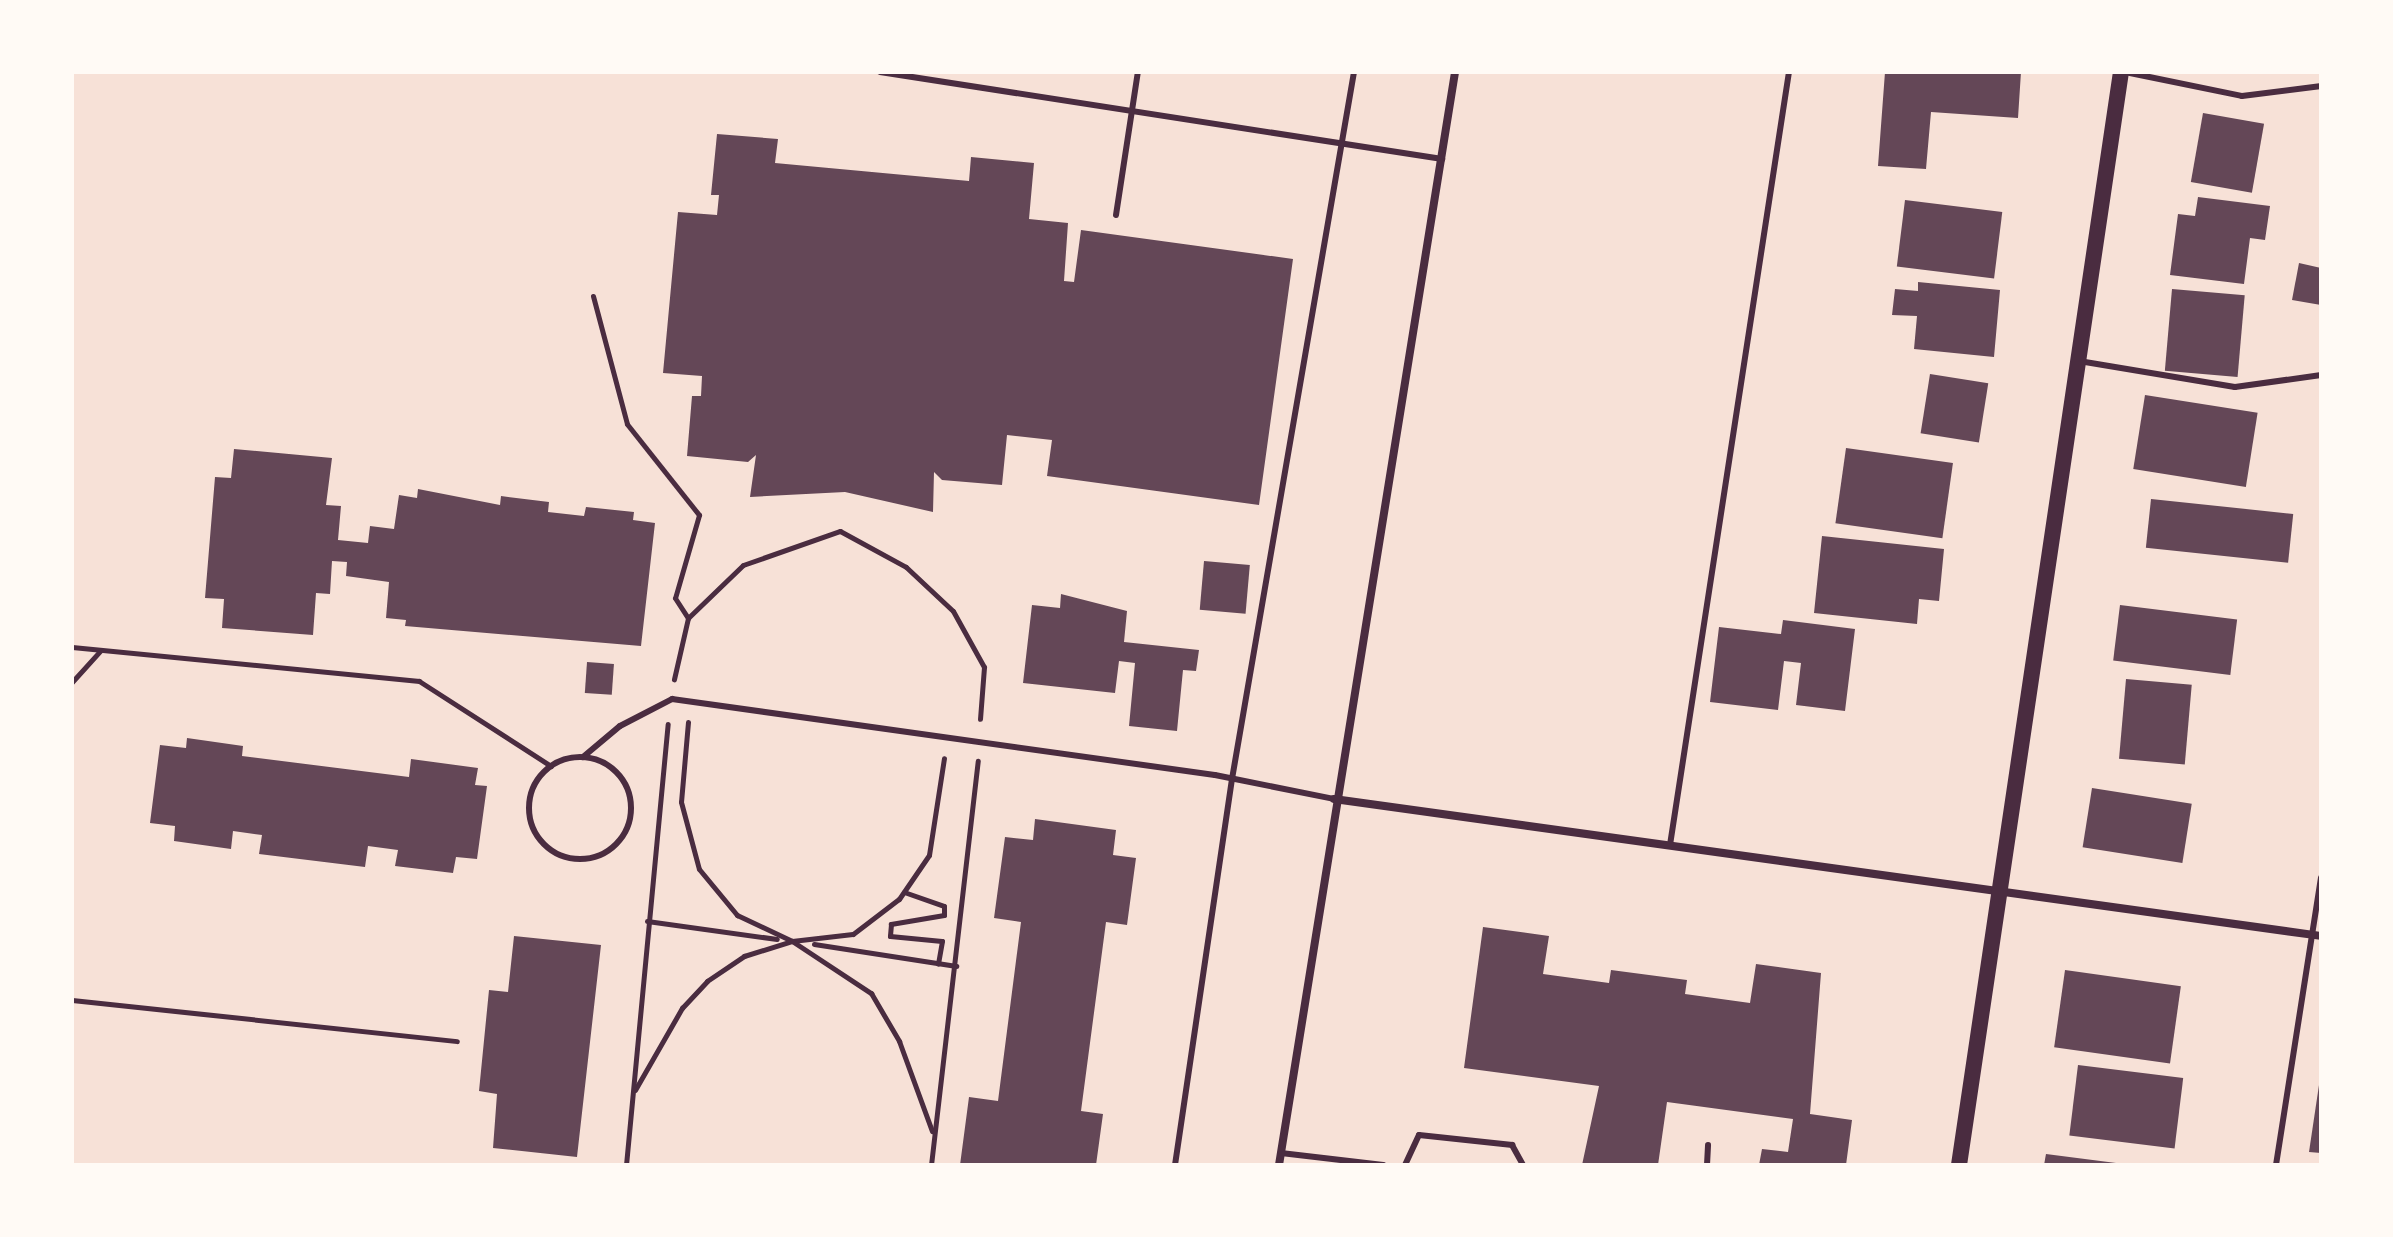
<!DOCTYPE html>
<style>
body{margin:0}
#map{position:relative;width:2393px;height:1237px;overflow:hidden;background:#f7e1d7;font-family:"DejaVu Sans",sans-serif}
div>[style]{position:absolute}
.building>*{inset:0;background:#644757;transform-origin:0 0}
.path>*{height:5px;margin:-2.5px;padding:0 2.5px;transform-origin:2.5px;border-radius:2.5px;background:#4a2c40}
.service>*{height:6px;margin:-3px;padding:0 3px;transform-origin:3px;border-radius:3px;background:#4a2c40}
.service>.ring{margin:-3px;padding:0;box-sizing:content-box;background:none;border:6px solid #4a2c40;border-radius:50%}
.minor>*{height:8px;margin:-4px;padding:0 4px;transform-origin:4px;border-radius:4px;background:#4a2c40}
.secondary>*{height:16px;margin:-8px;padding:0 8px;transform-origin:8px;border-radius:8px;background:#4a2c40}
span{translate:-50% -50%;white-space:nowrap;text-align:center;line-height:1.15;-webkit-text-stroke:6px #fffaf5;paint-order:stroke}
.frame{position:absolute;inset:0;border:74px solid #fffaf5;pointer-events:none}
</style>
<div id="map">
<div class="building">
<i style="clip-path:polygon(1885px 72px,2021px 72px,2018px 118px,1931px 112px,1926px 169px,1878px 166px)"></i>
<i style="left:2203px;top:113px;width:62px;height:70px;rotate:10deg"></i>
<i style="clip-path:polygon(717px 134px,778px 139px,775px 163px,969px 181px,971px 157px,1034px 163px,1029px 219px,1068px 223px,1064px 281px,1074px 282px,1081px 230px,1293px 259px,1259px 505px,1047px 476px,1052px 440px,1007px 435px,1002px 485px,942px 480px,934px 472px,933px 512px,845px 492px,750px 497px,756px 455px,748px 462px,687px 456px,692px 396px,701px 396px,702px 376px,663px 373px,678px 212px,717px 215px,719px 195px,711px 195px)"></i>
<i style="clip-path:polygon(2198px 197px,2270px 206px,2265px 240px,2250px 238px,2244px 284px,2170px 275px,2178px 214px,2195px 216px)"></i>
<i style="left:1905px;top:200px;width:98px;height:67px;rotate:7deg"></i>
<i style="clip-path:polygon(2299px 263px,2321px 268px,2321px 305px,2292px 300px)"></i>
<i style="clip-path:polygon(1918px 282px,2000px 290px,1994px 357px,1914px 349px,1917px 316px,1892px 315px,1895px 289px,1918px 291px)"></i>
<i style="left:2172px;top:289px;width:73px;height:82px;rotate:5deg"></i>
<i style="left:1930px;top:374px;width:59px;height:60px;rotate:9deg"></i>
<i style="left:2145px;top:395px;width:114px;height:75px;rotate:9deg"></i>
<i style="left:1846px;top:448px;width:108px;height:76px;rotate:8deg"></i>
<i style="clip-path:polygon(234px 449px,332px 458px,326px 505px,341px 506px,338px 540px,368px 543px,370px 526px,394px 529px,399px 495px,417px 498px,418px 489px,500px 505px,501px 496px,549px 502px,548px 512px,584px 516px,586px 507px,634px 512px,633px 520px,655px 523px,641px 646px,405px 626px,406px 620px,386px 618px,389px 582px,346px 576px,347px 562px,332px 561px,330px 594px,316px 593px,313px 635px,222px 628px,224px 599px,205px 598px,215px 477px,231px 478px)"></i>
<i style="left:2151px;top:499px;width:143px;height:49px;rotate:6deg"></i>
<i style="clip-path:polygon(1822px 536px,1944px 549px,1939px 601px,1919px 599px,1917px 624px,1814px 613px)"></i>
<i style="left:1204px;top:561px;width:46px;height:49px;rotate:5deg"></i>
<i style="clip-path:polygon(1061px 594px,1127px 611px,1124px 642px,1199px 650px,1196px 671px,1183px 670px,1177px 731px,1129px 726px,1135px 663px,1119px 661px,1115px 693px,1023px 683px,1032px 605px,1060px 608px)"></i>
<i style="left:2120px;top:605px;width:118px;height:56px;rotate:7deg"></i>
<i style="clip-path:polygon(1783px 620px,1855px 629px,1845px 711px,1796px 705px,1801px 663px,1784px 661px,1778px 710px,1710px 702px,1719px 627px,1781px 634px)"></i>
<i style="left:587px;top:662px;width:27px;height:31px;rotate:4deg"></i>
<i style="left:2126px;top:679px;width:66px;height:80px;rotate:5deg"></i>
<i style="clip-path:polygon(187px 738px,243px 746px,242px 756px,409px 777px,411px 759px,478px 768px,475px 785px,487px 786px,477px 859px,456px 857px,453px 873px,395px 866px,398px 850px,368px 846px,365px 867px,259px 854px,262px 835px,233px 831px,231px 849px,174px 841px,175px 826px,150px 823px,160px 745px,186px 748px)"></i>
<i style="left:2092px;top:788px;width:101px;height:60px;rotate:9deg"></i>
<i style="clip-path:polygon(1035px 819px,1116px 830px,1113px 855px,1136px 858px,1127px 925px,1106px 922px,1081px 1111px,1103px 1114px,1096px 1165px,960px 1165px,969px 1097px,998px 1101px,1021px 922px,994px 918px,1005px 837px,1033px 840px)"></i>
<i style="clip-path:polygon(1483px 927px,1549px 936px,1543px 974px,1609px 983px,1611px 970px,1687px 980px,1685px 994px,1750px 1003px,1756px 964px,1821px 973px,1810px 1114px,1852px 1120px,1846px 1165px,1759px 1165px,1762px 1149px,1788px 1152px,1793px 1119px,1667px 1102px,1658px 1165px,1582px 1165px,1599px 1086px,1464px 1068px)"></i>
<i style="clip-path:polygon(514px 936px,601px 945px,577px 1157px,493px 1148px,497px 1094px,479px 1091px,489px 990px,508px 992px)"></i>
<i style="left:2065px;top:970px;width:117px;height:78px;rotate:8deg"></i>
<i style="left:2078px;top:1065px;width:106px;height:71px;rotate:7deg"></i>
<i style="clip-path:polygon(2319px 1085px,2321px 1085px,2321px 1153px,2309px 1152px)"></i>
<i style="clip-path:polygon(2046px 1154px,2116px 1163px,2115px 1165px,2044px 1165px)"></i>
</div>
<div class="path">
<i style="left:593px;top:296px;width:132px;rotate:75.1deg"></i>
<i style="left:627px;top:424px;width:116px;rotate:51.6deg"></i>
<i style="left:699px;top:515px;width:86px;rotate:106.1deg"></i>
<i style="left:675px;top:598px;width:24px;rotate:57deg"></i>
<i style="left:688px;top:618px;width:63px;rotate:102.9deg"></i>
<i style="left:688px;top:618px;width:76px;rotate:-43.9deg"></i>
<i style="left:743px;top:565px;width:103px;rotate:-19.3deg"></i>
<i style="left:840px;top:531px;width:75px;rotate:28.6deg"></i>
<i style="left:906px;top:567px;width:64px;rotate:43.1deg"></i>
<i style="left:953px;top:611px;width:64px;rotate:61deg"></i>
<i style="left:984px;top:667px;width:52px;rotate:94.4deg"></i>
<i style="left:72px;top:647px;width:349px;rotate:5.6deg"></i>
<i style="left:419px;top:681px;width:157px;rotate:32.8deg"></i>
<i style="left:72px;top:682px;width:42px;rotate:-47.9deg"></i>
<i style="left:688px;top:722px;width:80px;rotate:95deg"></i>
<i style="left:681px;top:802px;width:69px;rotate:75deg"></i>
<i style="left:699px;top:869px;width:60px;rotate:50.4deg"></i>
<i style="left:737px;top:915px;width:61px;rotate:25.3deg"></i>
<i style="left:792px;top:941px;width:61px;rotate:-6.5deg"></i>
<i style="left:853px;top:934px;width:58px;rotate:-37.3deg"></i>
<i style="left:899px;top:899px;width:53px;rotate:-55.7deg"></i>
<i style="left:929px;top:855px;width:98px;rotate:-81.2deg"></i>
<i style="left:904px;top:892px;width:42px;rotate:19.3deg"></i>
<i style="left:944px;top:906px;width:9px;rotate:90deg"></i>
<i style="left:944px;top:915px;width:54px;rotate:170.4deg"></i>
<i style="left:891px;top:924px;width:12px;rotate:95deg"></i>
<i style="left:890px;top:936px;width:52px;rotate:5.5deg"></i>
<i style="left:942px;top:941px;width:23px;rotate:100deg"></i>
<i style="left:647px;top:921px;width:131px;rotate:7.9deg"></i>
<i style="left:814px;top:944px;width:144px;rotate:8.8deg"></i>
<i style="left:72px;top:1000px;width:387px;rotate:6.1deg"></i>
<i style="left:635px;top:1090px;width:95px;rotate:-60.2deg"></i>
<i style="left:682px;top:1008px;width:37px;rotate:-47deg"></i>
<i style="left:707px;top:981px;width:45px;rotate:-34deg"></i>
<i style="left:744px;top:956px;width:50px;rotate:-17.4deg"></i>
<i style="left:792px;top:941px;width:95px;rotate:33.4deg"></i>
<i style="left:871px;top:993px;width:56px;rotate:59.7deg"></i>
<i style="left:899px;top:1041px;width:96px;rotate:69.9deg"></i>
<i style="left:626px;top:1165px;width:443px;rotate:-84.6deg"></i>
<i style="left:931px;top:1165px;width:407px;rotate:-83.4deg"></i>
</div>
<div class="service">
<i style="left:880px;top:72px;width:569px;rotate:8.8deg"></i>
<i style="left:2125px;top:72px;width:119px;rotate:11.6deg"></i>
<i style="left:2242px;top:96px;width:80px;rotate:-7.2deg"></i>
<i style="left:1116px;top:215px;width:145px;rotate:-81.3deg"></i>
<i style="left:2079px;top:361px;width:158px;rotate:9.5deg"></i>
<i style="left:2235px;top:387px;width:87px;rotate:-7.9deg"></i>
<i style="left:583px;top:757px;width:48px;rotate:-40deg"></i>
<i style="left:620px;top:726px;width:59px;rotate:-27.4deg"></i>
<i style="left:672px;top:699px;width:548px;rotate:7.97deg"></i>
<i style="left:1215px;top:775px;width:121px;rotate:11.4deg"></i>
<i class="ring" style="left:529px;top:757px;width:96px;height:96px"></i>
<i style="left:1670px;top:845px;width:782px;rotate:-81.25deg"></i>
<i style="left:1281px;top:1153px;width:103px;rotate:6.7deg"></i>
<i style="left:1175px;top:1165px;width:390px;rotate:-81.6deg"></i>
<i style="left:1232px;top:779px;width:717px;rotate:-80.21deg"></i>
<i style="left:1405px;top:1165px;width:33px;rotate:-65deg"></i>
<i style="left:1419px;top:1135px;width:94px;rotate:6.1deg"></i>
<i style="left:1512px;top:1145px;width:23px;rotate:61deg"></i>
<i style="left:1707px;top:1165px;width:20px;rotate:-87deg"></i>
<i style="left:2276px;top:1165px;width:291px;rotate:-81.1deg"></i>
</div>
<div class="minor">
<i style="left:1334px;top:799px;width:996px;rotate:7.9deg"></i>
<i style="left:1279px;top:1165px;width:1107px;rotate:-80.85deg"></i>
</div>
<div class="secondary">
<i style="left:1959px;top:1165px;width:1105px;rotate:-81.57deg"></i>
</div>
<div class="frame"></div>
</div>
